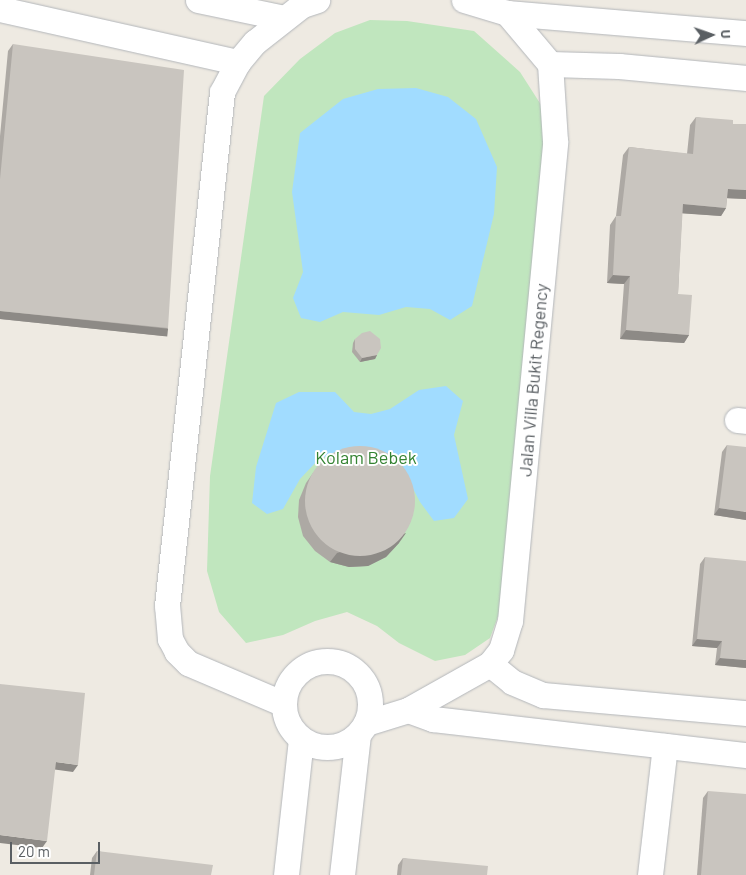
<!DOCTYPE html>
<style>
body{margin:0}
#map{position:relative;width:746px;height:875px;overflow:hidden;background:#eeeae2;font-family:Barlow,sans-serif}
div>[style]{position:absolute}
.green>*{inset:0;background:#c0e6be}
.water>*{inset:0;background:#a1dcff}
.roads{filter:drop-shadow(0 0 1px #b3b6ba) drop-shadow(0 0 1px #b3b6ba)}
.minor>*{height:25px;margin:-12.5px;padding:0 12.5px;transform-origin:12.5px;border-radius:12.5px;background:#fff}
.minor>.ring{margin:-12.5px;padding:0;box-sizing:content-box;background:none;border:25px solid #fff;border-radius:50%}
.wall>*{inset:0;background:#ada9a4}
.shaded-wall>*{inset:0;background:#8d8a86;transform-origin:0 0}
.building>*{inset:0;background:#c9c5bf}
.round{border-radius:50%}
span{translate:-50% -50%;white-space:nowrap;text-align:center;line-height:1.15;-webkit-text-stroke:4px #fff;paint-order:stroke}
.street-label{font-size:18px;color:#5a5f63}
.park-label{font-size:18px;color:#348332}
.north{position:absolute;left:686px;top:10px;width:50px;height:50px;-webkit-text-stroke:4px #fff;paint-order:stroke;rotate:87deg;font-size:14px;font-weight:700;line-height:20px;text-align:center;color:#5a5f63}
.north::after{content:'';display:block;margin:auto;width:18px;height:22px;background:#5a5f63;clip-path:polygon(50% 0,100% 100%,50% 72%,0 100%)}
.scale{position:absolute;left:10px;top:842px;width:90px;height:22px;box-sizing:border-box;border:2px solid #5a5f63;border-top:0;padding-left:6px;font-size:15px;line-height:18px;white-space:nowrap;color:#5a5f63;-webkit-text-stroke:4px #fff;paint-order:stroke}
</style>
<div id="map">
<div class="green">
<i style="clip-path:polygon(370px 20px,407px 21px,474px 31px,520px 72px,552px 122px,500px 611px,490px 638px,465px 655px,435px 661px,399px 643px,377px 626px,347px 612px,315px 621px,283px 635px,246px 643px,219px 612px,207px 571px,210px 476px,264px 96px,300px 59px,335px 33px)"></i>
</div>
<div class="water">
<i style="clip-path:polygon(416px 88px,448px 97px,476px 119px,497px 167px,494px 214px,472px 306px,450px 320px,430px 309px,406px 307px,379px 315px,343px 312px,320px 322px,301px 318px,293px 298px,303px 272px,292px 192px,300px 133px,343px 99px,378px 89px)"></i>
<i style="clip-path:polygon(446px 386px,463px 401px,454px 435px,468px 499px,454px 518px,434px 521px,420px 502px,401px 466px,340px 450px,318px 460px,300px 479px,283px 509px,267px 514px,252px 503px,256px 467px,276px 403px,299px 392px,335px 392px,354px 412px,371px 414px,390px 409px,419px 390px)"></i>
</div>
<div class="roads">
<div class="minor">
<i style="left:198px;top:0;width:88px;rotate:11.8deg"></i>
<i style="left:0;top:9px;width:244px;rotate:12.6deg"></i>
<i style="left:507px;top:13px;width:240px;rotate:4.8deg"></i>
<i style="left:550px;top:64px;width:69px;rotate:1.7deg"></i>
<i style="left:619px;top:66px;width:128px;rotate:5.4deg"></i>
<i style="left:737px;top:420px;width:9px;rotate:6deg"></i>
<i class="ring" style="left:284px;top:661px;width:61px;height:61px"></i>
<i style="left:490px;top:664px;width:28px;rotate:39deg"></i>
<i style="left:512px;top:682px;width:34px;rotate:23deg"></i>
<i style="left:543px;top:695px;width:204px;rotate:5.1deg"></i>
<i style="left:284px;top:704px;width:104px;rotate:-156.9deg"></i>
<i style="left:188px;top:663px;width:16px;rotate:-135deg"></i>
<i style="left:177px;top:652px;width:15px;rotate:-118deg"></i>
<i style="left:170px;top:639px;width:33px;rotate:-95deg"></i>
<i style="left:167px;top:606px;width:517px;rotate:-83.89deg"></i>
<i style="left:222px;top:92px;width:34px;rotate:-62deg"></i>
<i style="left:238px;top:62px;width:26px;rotate:-50deg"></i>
<i style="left:255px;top:42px;width:60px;rotate:-38.2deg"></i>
<i style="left:302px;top:5px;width:16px;rotate:-18deg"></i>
<i style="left:408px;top:710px;width:27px;rotate:20deg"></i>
<i style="left:433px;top:719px;width:315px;rotate:6.6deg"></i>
<i style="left:366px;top:723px;width:44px;rotate:-17.2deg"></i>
<i style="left:408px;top:710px;width:94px;rotate:-29.3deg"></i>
<i style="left:490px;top:664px;width:18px;rotate:-52deg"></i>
<i style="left:501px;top:650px;width:30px;rotate:-73deg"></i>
<i style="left:510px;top:621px;width:482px;rotate:-84.6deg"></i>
<i style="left:555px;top:141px;width:77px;rotate:-93.7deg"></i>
<i style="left:550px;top:64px;width:67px;rotate:-130.1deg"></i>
<i style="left:507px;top:13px;width:45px;rotate:-163.2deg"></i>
<i style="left:286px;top:875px;width:137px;rotate:-83.7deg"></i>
<i style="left:342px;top:875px;width:141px;rotate:-83.5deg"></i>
<i style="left:650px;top:875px;width:130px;rotate:-83.4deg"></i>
</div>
</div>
<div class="wall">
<i style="clip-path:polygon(13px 44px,168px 328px,164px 336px,0 319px,0 136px,8px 51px)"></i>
<i style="clip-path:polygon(696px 117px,733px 124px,746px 199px,727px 198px,726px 208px,721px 216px,682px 213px,678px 294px,689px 335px,684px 343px,620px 339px,624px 284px,607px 283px,610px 225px,616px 216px,623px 155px,629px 147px,687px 154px,690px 125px)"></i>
<i style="clip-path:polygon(355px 339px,377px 355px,375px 359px,360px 362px,352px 352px,353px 343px)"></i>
<i style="clip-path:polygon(727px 445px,746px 520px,714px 515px,722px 452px)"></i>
<i style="clip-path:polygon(313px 473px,399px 543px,386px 557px,368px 566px,349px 567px,330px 562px,315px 551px,303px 536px,298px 517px,299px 500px,306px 483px)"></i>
<i style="clip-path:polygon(705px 557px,746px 668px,715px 665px,717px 648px,692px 646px,700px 564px)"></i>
<i style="clip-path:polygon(708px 791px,746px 875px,697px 875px,703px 798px)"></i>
<i style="clip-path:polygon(97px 851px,211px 875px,90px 875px,92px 858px)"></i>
<i style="clip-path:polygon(403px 858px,487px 875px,397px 875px,398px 865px)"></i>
</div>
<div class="shaded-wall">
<i style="clip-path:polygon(728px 189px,746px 190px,746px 199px,722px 198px)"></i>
<i style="clip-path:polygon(683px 204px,726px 208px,721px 216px,677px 213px)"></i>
<i style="clip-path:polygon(613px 275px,630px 276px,624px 284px,607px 283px)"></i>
<i style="left:0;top:311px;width:169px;height:8px;rotate:6deg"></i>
<i style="clip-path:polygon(626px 330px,689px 335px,684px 343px,620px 339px)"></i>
<i style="clip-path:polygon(377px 355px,375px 359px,360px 362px,362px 358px)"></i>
<i style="clip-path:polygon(719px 508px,746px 512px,746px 520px,714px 515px)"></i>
<i style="clip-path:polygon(406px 533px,399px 543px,386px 557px,368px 566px,349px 567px,330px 562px,337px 553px)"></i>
<i style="clip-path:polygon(697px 639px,722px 641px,717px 648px,692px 646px)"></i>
<i style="clip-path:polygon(720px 658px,746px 660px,746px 668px,715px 665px)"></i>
<i style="clip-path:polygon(56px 762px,78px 765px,73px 772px,51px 769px)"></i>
<i style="clip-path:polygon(0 835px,47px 841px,42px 848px,0 843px)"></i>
</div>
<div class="building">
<i style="clip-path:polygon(13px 44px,184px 70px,168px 328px,0 311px,0 179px)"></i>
<i style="clip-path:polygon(696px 117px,733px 120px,733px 124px,746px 124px,746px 190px,728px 189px,726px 208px,683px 204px,678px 294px,692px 295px,689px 335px,626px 330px,630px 276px,613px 275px,616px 216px,621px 216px,629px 147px,693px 154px)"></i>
<i style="clip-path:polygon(370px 331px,380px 339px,381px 348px,377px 355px,362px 358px,355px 349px,355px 339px,362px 333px)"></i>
<i style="clip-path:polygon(727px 445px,746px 447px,746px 512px,719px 508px)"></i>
<i class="round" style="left:305px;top:446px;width:110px;height:110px"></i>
<i style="clip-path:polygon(705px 557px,746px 561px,746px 660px,720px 658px,722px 641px,697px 639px)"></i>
<i style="clip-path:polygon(0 684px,85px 693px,78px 765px,56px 762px,47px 841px,0 835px)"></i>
<i style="clip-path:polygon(708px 791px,746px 794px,746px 875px,701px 875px)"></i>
<i style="clip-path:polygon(97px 851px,213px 865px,211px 875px,94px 875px)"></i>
<i style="clip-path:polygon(403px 858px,488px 866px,487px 875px,401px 875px)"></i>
</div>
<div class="street-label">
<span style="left:533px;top:380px;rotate:-85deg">Jalan Villa Bukit Regency</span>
</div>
<div class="park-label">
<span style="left:366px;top:457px">Kolam Bebek</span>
</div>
<div class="north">U</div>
<div class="scale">20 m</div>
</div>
